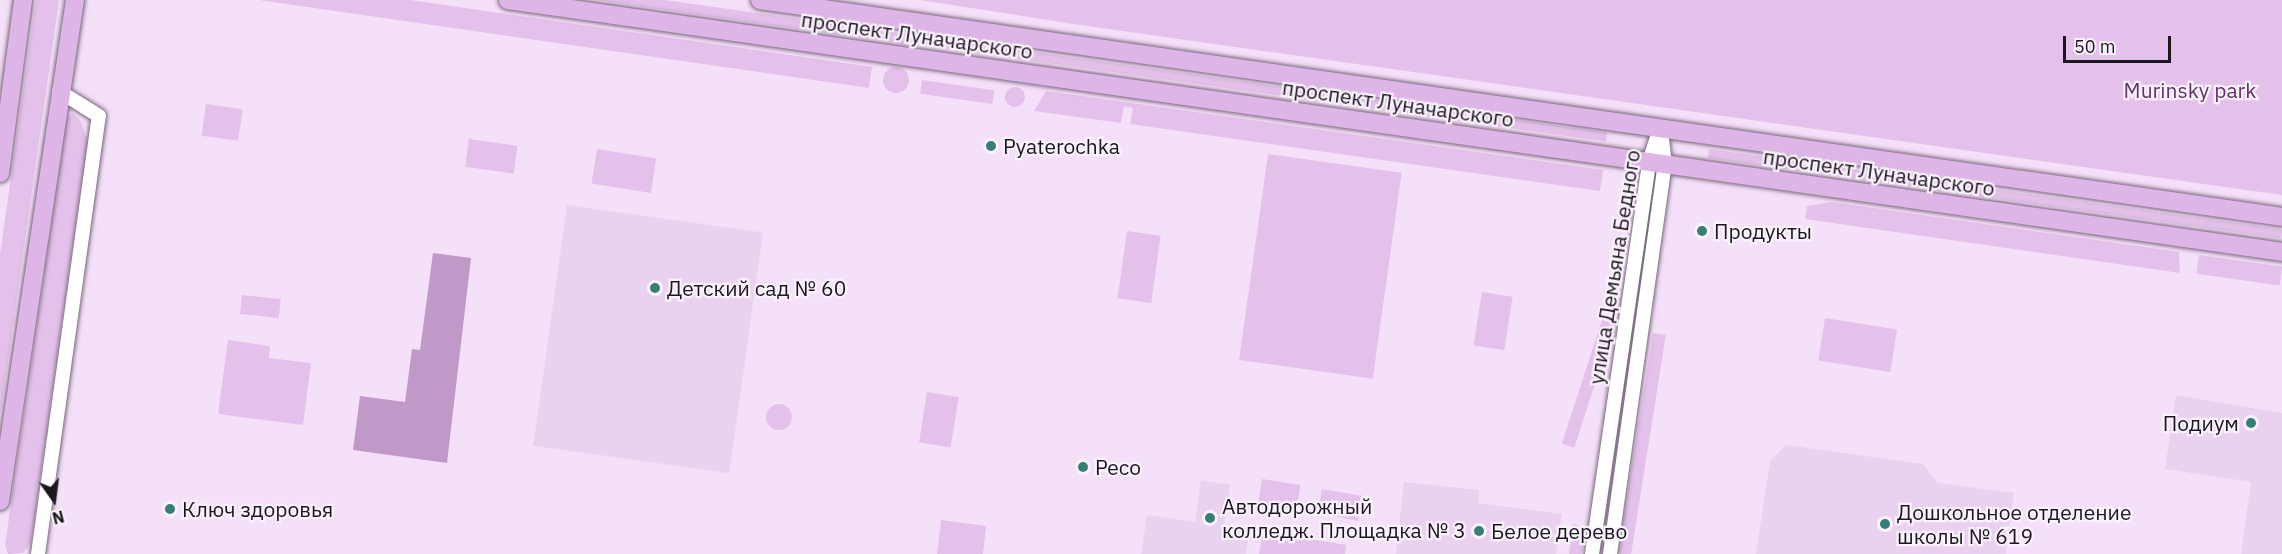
<!DOCTYPE html>
<meta charset="utf-8">
<style>
body{margin:0}
#map{position:relative;width:2282px;height:554px;overflow:hidden;background:#f5e0f9;font-family:"IBM Plex Sans",sans-serif}
div>[style]{position:absolute}
.built>*{inset:0;background:#ebd1f0;transform-origin:0 0}
.green>*{inset:0;background:#e4c1ea;transform-origin:0 0}
.round{border-radius:50%}
.building>*{inset:0;background:#c199c9}
.roads{filter:drop-shadow(0 0 2px #79677d) drop-shadow(0 0 2px #79677d)}
.minor>*{height:14px;margin:-7px;padding:0 7px;transform-origin:7px;border-radius:7px;background:#fff}
.major>*{height:18px;margin:-9px;padding:0 9px;transform-origin:9px;border-radius:9px;background:#ddb5e6}
.dots>*{width:16px;height:16px;translate:-50% -50%;box-sizing:border-box;border:3px solid #faf2fc;border-radius:50%}
span{translate:-50% -50%;white-space:nowrap;text-align:center;line-height:1.15;-webkit-text-stroke:4.5px #faf2fc;paint-order:stroke}
.street-label{font-size:21px;color:#1d161e}
.park-label{font-size:21px;color:#64316d}
.poi-label{font-size:21px;color:#1d161e}
.left{translate:0 -50%;text-align:left}
.right{translate:-100% -50%;text-align:right}
.north{position:absolute;left:24px;top:470px;width:60px;height:60px;-webkit-text-stroke:4px #faf2fc;paint-order:stroke;rotate:166deg;font-size:16px;font-weight:700;line-height:24px;text-align:center;color:#1d161e}
.north::after{content:'';display:block;margin:auto;width:21px;height:27px;background:#1d161e;clip-path:polygon(50% 0,100% 100%,50% 72%,0 100%)}
.scale{position:absolute;left:2063px;top:36px;width:108px;height:27px;box-sizing:border-box;border:3px solid #1d161e;border-top:0;padding-left:8px;font-size:18px;line-height:21px;white-space:nowrap;color:#1d161e;-webkit-text-stroke:4px #faf2fc;paint-order:stroke}
</style>
<div id="map">
<div class="built">
<i style="left:567px;top:205px;width:198px;height:243px;rotate:8deg"></i>
<i style="clip-path:polygon(2176px 395px,2282px 413px,2282px 554px,2241px 554px,2251px 482px,2165px 469px)"></i>
<i style="clip-path:polygon(1786px 445px,1923px 464px,1938px 483px,2014px 493px,2006px 554px,1756px 554px,1770px 461px)"></i>
<i style="clip-path:polygon(1201px 480px,1230px 485px,1224px 526px,1250px 529px,1246px 554px,1141px 554px,1147px 515px,1195px 522px)"></i>
<i style="clip-path:polygon(1404px 482px,1479px 490px,1478px 503px,1562px 514px,1556px 554px,1396px 554px)"></i>
</div>
<div class="green">
<i style="clip-path:polygon(36px 0,59px 0,0 417px,0 255px)"></i>
<i style="clip-path:polygon(259px 0,410px 0,872px 67px,869px 88px)"></i>
<i style="clip-path:polygon(596px 0,665px 0,913px 35px,912px 45px)"></i>
<i style="clip-path:polygon(920px 0,2282px 0,2282px 195px,1073px 24px)"></i>
<i style="left:927px;top:37px;width:687px;height:9px;rotate:8deg"></i>
<i class="round" style="left:883px;top:67px;width:26px;height:26px"></i>
<i style="left:922px;top:80px;width:73px;height:14px;rotate:8deg"></i>
<i class="round" style="left:1005px;top:87px;width:20px;height:20px"></i>
<i style="clip-path:polygon(1046px 91px,1603px 170px,1600px 191px,1130px 124px,1133px 108px,1124px 106px,1121px 123px,1034px 111px)"></i>
<i style="left:206px;top:104px;width:37px;height:32px;rotate:8deg"></i>
<i style="clip-path:polygon(73px 113px,80px 120px,88px 141px,31px 543px,23px 553px,8px 554px,5px 545px,67px 118px)"></i>
<i style="left:469px;top:139px;width:49px;height:28px;rotate:8deg"></i>
<i style="left:597px;top:149px;width:60px;height:35px;rotate:9deg"></i>
<i style="left:1709px;top:149px;width:579px;height:9px;rotate:8deg"></i>
<i style="left:1268px;top:154px;width:135px;height:208px;rotate:8deg"></i>
<i style="clip-path:polygon(1831px 202px,2179px 252px,2180px 273px,1805px 219px,1807px 206px)"></i>
<i style="left:1127px;top:231px;width:34px;height:68px;rotate:8deg"></i>
<i style="left:2199px;top:255px;width:84px;height:19px;rotate:8deg"></i>
<i style="left:1482px;top:292px;width:31px;height:54px;rotate:9deg"></i>
<i style="left:242px;top:295px;width:39px;height:19px;rotate:6deg"></i>
<i style="left:1825px;top:318px;width:73px;height:43px;rotate:9deg"></i>
<i style="left:1602px;top:320px;width:13px;height:130px;rotate:18deg"></i>
<i style="left:1653px;top:333px;width:13px;height:223px;rotate:9deg"></i>
<i style="clip-path:polygon(228px 340px,270px 346px,269px 358px,311px 363px,303px 425px,218px 414px)"></i>
<i style="left:927px;top:392px;width:32px;height:51px;rotate:9deg"></i>
<i class="round" style="left:766px;top:404px;width:26px;height:26px"></i>
<i style="left:1262px;top:479px;width:39px;height:25px;rotate:9deg"></i>
<i style="left:1322px;top:489px;width:41px;height:25px;rotate:10deg"></i>
<i style="clip-path:polygon(941px 520px,986px 526px,983px 554px,937px 554px)"></i>
<i style="clip-path:polygon(1573px 523px,1585px 530px,1581px 554px,1569px 554px)"></i>
<i style="clip-path:polygon(1263px 531px,1346px 545px,1345px 554px,1259px 554px)"></i>
</div>
<div class="building">
<i style="clip-path:polygon(433px 253px,471px 258px,447px 463px,353px 450px,360px 396px,405px 402px,412px 349px,420px 350px)"></i>
</div>
<div class="roads">
<div class="minor">
<i style="left:38px;top:554px;width:442px;rotate:-82.1deg"></i>
<i style="left:99px;top:116px;width:47px;rotate:-148deg"></i>
<i style="left:1592px;top:554px;width:396px;rotate:-81.7deg"></i>
<i style="left:1649px;top:162px;width:36px;rotate:-72deg"></i>
<i style="left:1610px;top:554px;width:394px;rotate:-82deg"></i>
<i style="left:1665px;top:164px;width:34px;rotate:-97deg"></i>
</div>
<div class="major">
<i style="left:508px;top:0;width:1792px;rotate:8.08deg"></i>
<i style="left:760px;top:0;width:1537px;rotate:8.11deg"></i>
<i style="left:0;top:173px;width:175px;rotate:-82.4deg"></i>
<i style="left:0;top:501px;width:507px;rotate:-81.49deg"></i>
</div>
</div>
<div class="dots">
<i style="left:991px;top:146px;background:#377e78"></i>
<i style="left:1702px;top:231px;background:#377e78"></i>
<i style="left:655px;top:288px;background:#377e78"></i>
<i style="left:2251px;top:423px;background:#377e78"></i>
<i style="left:1083px;top:467px;background:#377e78"></i>
<i style="left:170px;top:509px;background:#377e78"></i>
<i style="left:1210px;top:518px;background:#377e78"></i>
<i style="left:1885px;top:524px;background:#377e78"></i>
<i style="left:1479px;top:531px;background:#377e78"></i>
</div>
<div class="street-label">
<span style="left:917px;top:35px;rotate:8deg">проспект Луначарского</span>
<span style="left:1398px;top:103px;rotate:8deg">проспект Луначарского</span>
<span style="left:1879px;top:172px;rotate:8deg">проспект Луначарского</span>
<span style="left:1614px;top:267px;rotate:-81deg">улица Демьяна Бедного</span>
</div>
<div class="park-label">
<span style="left:2190px;top:90px">Murinsky park</span>
</div>
<div class="poi-label">
<span class="left" style="left:1003px;top:146px">Pyaterochka</span>
<span class="left" style="left:1714px;top:231px">Продукты</span>
<span class="left" style="left:667px;top:288px">Детский сад № 60</span>
<span class="right" style="left:2239px;top:423px">Подиум</span>
<span class="left" style="left:1095px;top:467px">Ресо</span>
<span class="left" style="left:1222px;top:518px">Автодорожный<br>колледж. Площадка № 3</span>
<span class="left" style="left:182px;top:509px">Ключ здоровья</span>
<span class="left" style="left:1897px;top:524px">Дошкольное отделение<br>школы № 619</span>
<span class="left" style="left:1491px;top:531px">Белое дерево</span>
</div>
<div class="north">N</div>
<div class="scale">50 m</div>
</div>
